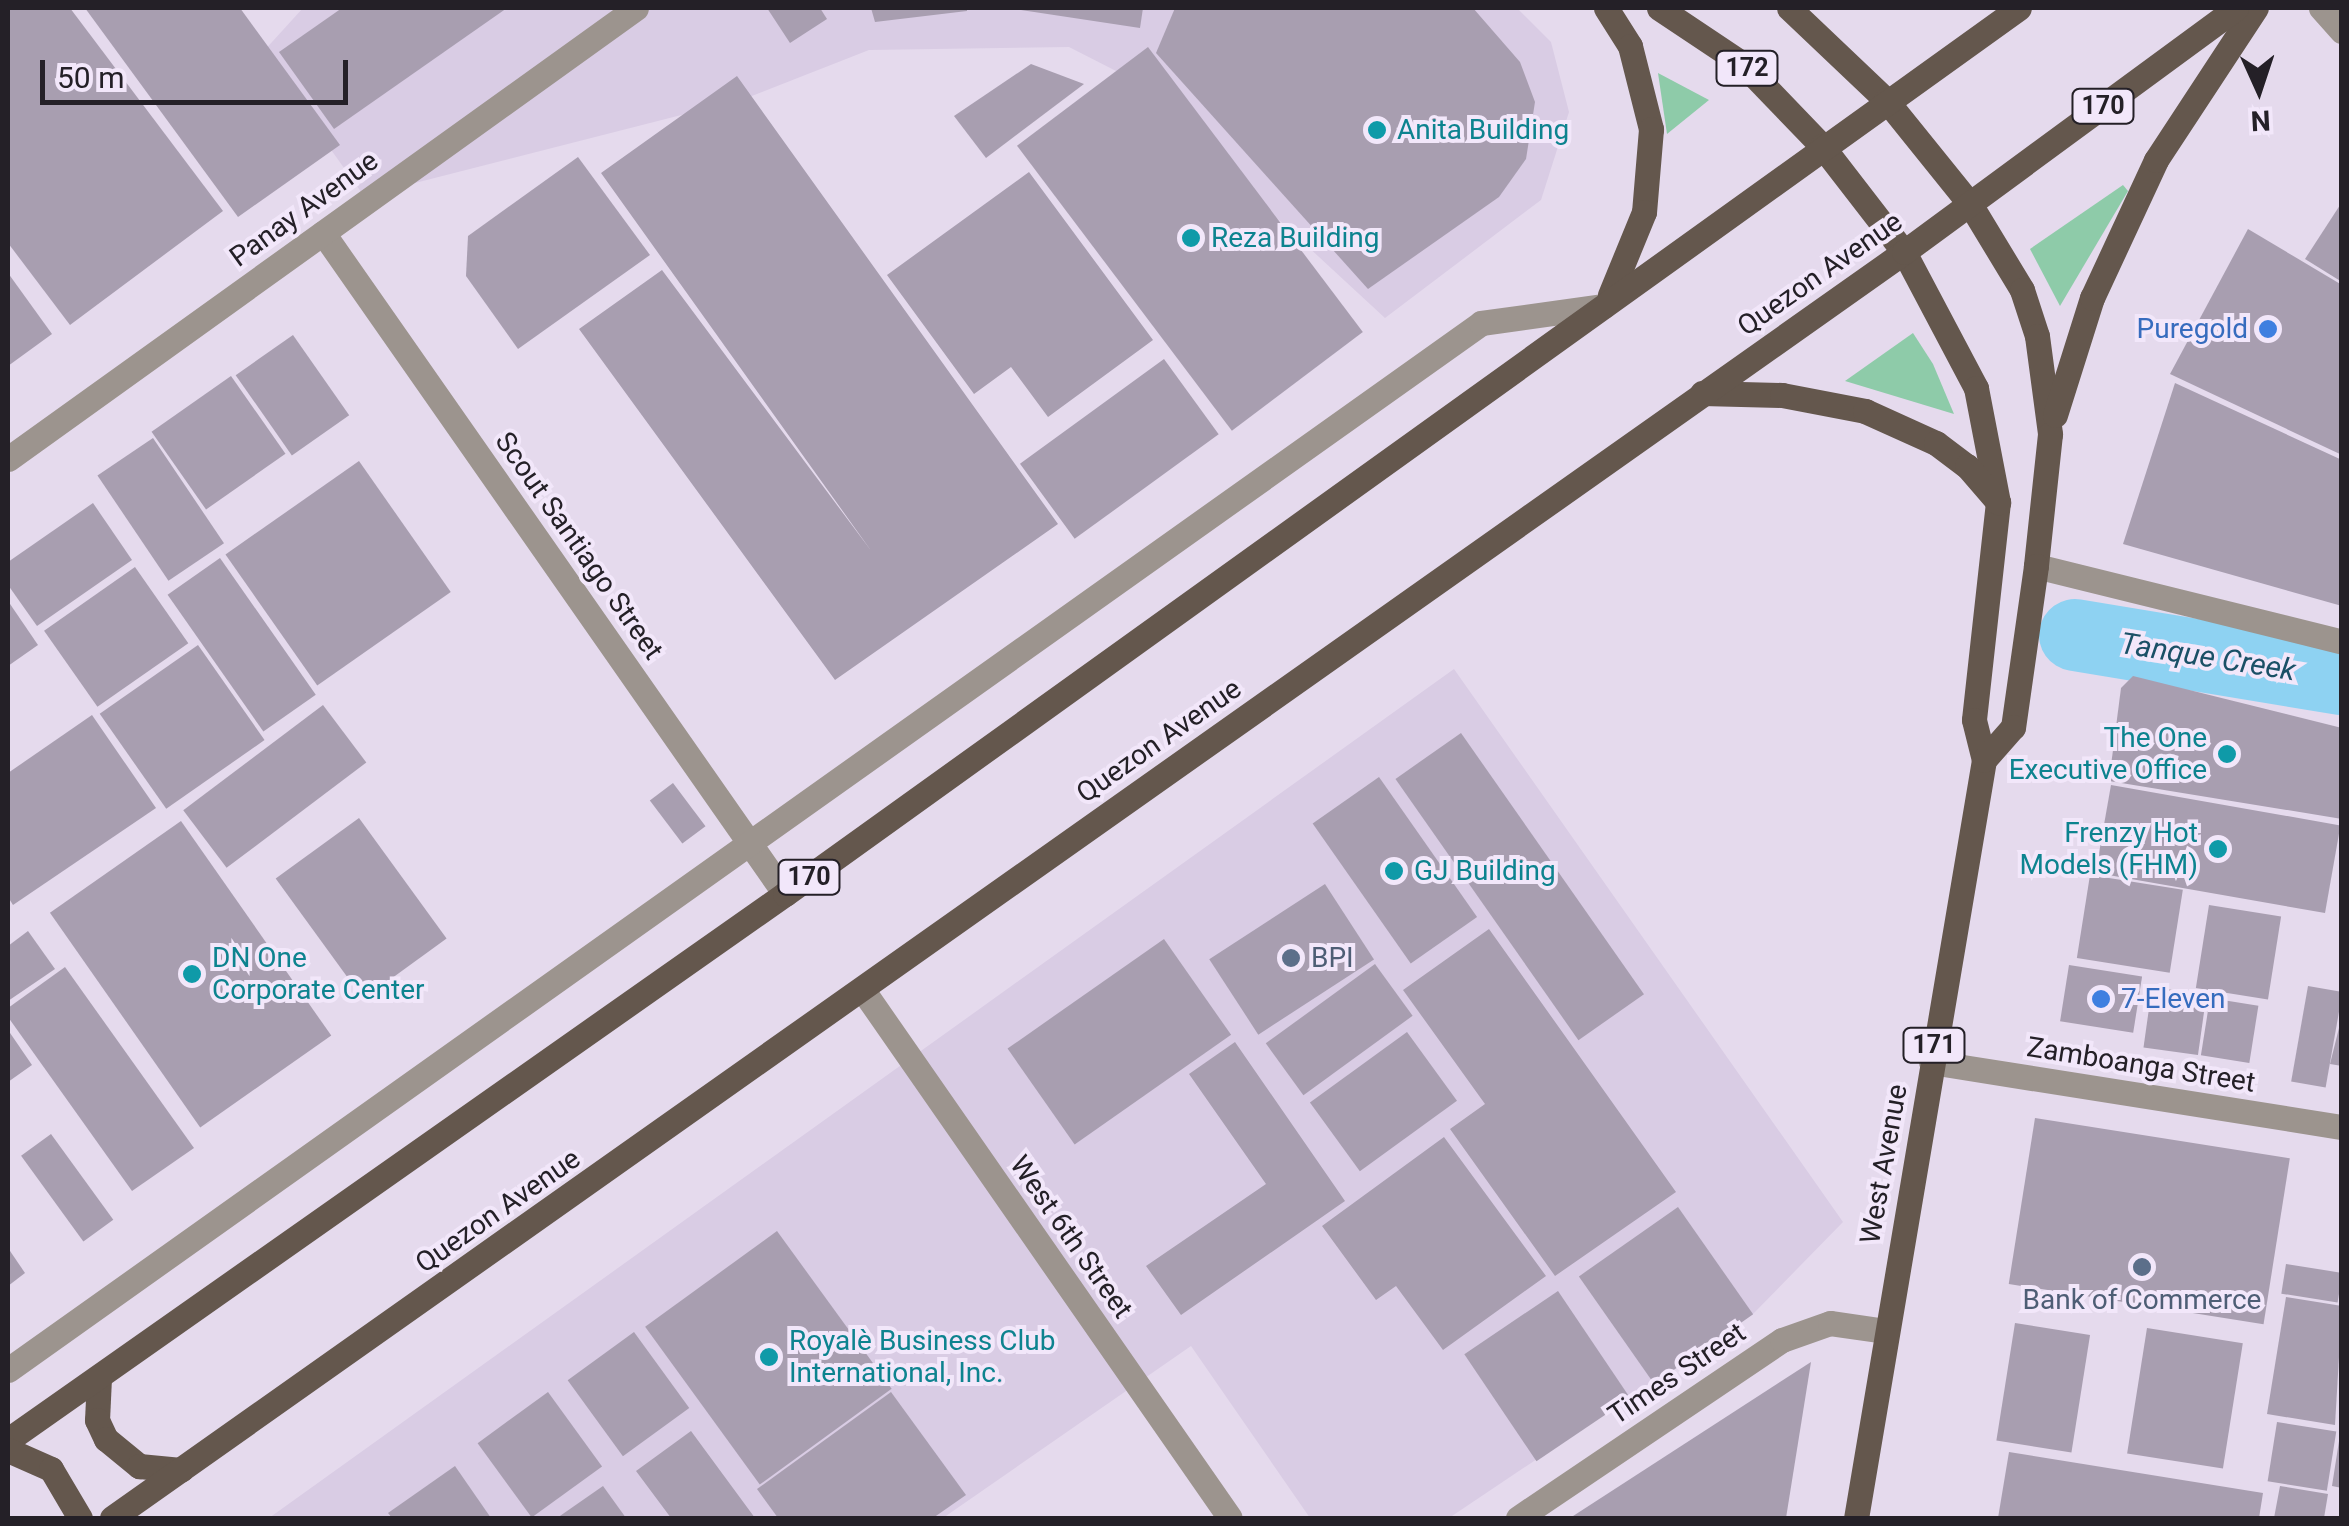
<!DOCTYPE html>
<meta charset="utf-8">
<style>
body{margin:0}
#map{position:relative;width:2349px;height:1526px;overflow:hidden;background:#e5daed;font-family:Roboto,sans-serif}
div>[style]{position:absolute}
.built>*{inset:0;background:#d9cce4}
.green>*{inset:0;background:#8ecba9}
.river>*{height:72px;margin:-36px;padding:0 36px;transform-origin:36px;border-radius:36px;background:#8ed2f2}
.building>*{inset:0;background:#a89eb0;transform-origin:0 0}
.minor>*{height:25px;margin:-12.5px;padding:0 12.5px;transform-origin:12.5px;border-radius:12.5px;background:#9c948e}
.major>*{height:25px;margin:-12.5px;padding:0 12.5px;transform-origin:12.5px;border-radius:12.5px;background:#64574d}
.dots>*{width:28px;height:28px;translate:-50% -50%;box-sizing:border-box;border:5px solid #f2e7fa;border-radius:50%}
span{translate:-50% -50%;white-space:nowrap;text-align:center;line-height:1.15;-webkit-text-stroke:8px #f2e7fa;paint-order:stroke}
.shield-label span{padding:2px 8px;background:#f2e7fa;border:2px solid;border-radius:8px;-webkit-text-stroke-width:0}
.shield-label{font-size:25px;color:#242027;font-weight:700}
.culture-label{font-size:28px;color:#0d838f}
.left{translate:0 -50%;text-align:left}
.right{translate:-100% -50%;text-align:right}
.street-label{font-size:28px;color:#242027}
.shop-label{font-size:28px;color:#366cbe}
.service-label{font-size:28px;color:#4e5e75}
.water-label{font-size:30px;color:#1a5066;font-style:italic}
.frame{position:absolute;inset:0;border:10px solid #242027;pointer-events:none}
.north{position:absolute;left:2209px;top:40px;width:100px;height:100px;-webkit-text-stroke:8px #f2e7fa;paint-order:stroke;rotate:177deg;font-size:28px;font-weight:700;line-height:40px;text-align:center;color:#242027}
.north::after{content:'';display:block;margin:auto;width:35px;height:45px;background:#242027;clip-path:polygon(50% 0,100% 100%,50% 72%,0 100%)}
.scale{position:absolute;left:40px;top:60px;width:308px;height:45px;box-sizing:border-box;border:5px solid #242027;border-top:0;padding-left:12px;font-size:30px;line-height:35px;white-space:nowrap;color:#242027;-webkit-text-stroke:8px #f2e7fa;paint-order:stroke}
</style>
<div id="map">
<div class="built">
<i style="clip-path:polygon(303px 8px,1517px 8px,1551px 42px,1569px 112px,1541px 200px,1385px 318px,1120px 73px,1069px 47px,869px 50px,744px 99px,364px 196px,262px 53px)"></i>
<i style="clip-path:polygon(1454px 669px,1843px 1222px,1753px 1314px,1449px 1518px,1310px 1518px,1191px 1346px,943px 1518px,269px 1518px)"></i>
</div>
<div class="green">
<i style="clip-path:polygon(1658px 73px,1709px 100px,1667px 134px)"></i>
<i style="clip-path:polygon(2123px 185px,2128px 191px,2060px 306px,2030px 249px)"></i>
<i style="clip-path:polygon(1913px 333px,1933px 364px,1954px 414px,1845px 381px)"></i>
</div>
<div class="river">
<i style="left:2075px;top:635px;width:271px;rotate:9.4deg"></i>
</div>
<div class="building">
<i style="clip-path:polygon(70px 8px,223px 211px,70px 325px,8px 243px,8px 9px)"></i>
<i style="clip-path:polygon(85px 8px,240px 8px,340px 145px,238px 217px)"></i>
<i style="clip-path:polygon(342px 8px,507px 8px,334px 129px,279px 52px)"></i>
<i style="clip-path:polygon(767px 8px,820px 8px,827px 19px,790px 43px)"></i>
<i style="clip-path:polygon(871px 8px,967px 8px,967px 11px,875px 22px)"></i>
<i style="clip-path:polygon(1008px 8px,1143px 8px,1140px 28px)"></i>
<i style="clip-path:polygon(1175px 8px,1473px 8px,1520px 62px,1535px 102px,1526px 159px,1499px 197px,1368px 289px,1156px 53px)"></i>
<i style="left:1148px;top:47px;width:357px;height:164px;rotate:53deg"></i>
<i style="clip-path:polygon(1031px 64px,1084px 84px,986px 158px,954px 116px)"></i>
<i style="clip-path:polygon(737px 76px,1058px 524px,835px 680px,579px 329px,662px 270px,872px 552px,601px 173px)"></i>
<i style="clip-path:polygon(578px 157px,650px 255px,518px 349px,466px 276px,468px 236px)"></i>
<i style="clip-path:polygon(1029px 172px,1153px 340px,1048px 417px,1011px 367px,974px 394px,887px 275px)"></i>
<i style="clip-path:polygon(2342px 202px,2342px 282px,2305px 259px)"></i>
<i style="clip-path:polygon(2248px 229px,2342px 285px,2342px 455px,2170px 374px)"></i>
<i style="clip-path:polygon(8px 273px,52px 334px,8px 366px)"></i>
<i style="left:293px;top:335px;width:98px;height:70px;rotate:55deg"></i>
<i style="left:1164px;top:359px;width:93px;height:178px;rotate:54deg"></i>
<i style="left:231px;top:376px;width:95px;height:97px;rotate:55deg"></i>
<i style="clip-path:polygon(2175px 383px,2342px 460px,2342px 606px,2123px 544px)"></i>
<i style="left:153px;top:438px;width:127px;height:67px;rotate:56deg"></i>
<i style="left:359px;top:461px;width:160px;height:163px;rotate:55deg"></i>
<i style="clip-path:polygon(93px 503px,132px 560px,37px 626px,8px 585px,8px 562px)"></i>
<i style="left:220px;top:558px;width:167px;height:64px;rotate:55deg"></i>
<i style="left:135px;top:567px;width:93px;height:111px;rotate:55deg"></i>
<i style="clip-path:polygon(8px 601px,38px 645px,8px 666px)"></i>
<i style="left:198px;top:645px;width:116px;height:120px;rotate:55deg"></i>
<i style="clip-path:polygon(2133px 676px,2342px 728px,2342px 819px,2109px 781px,2121px 688px)"></i>
<i style="left:323px;top:705px;width:72px;height:175px;rotate:53deg"></i>
<i style="clip-path:polygon(92px 715px,156px 808px,13px 905px,8px 897px,8px 773px)"></i>
<i style="left:1461px;top:733px;width:319px;height:80px;rotate:55deg"></i>
<i style="left:1379px;top:777px;width:171px;height:81px;rotate:55deg"></i>
<i style="left:673px;top:783px;width:54px;height:29px;rotate:53deg"></i>
<i style="left:2111px;top:785px;width:233px;height:89px;rotate:10deg"></i>
<i style="left:359px;top:818px;width:149px;height:103px;rotate:54deg"></i>
<i style="left:181px;top:821px;width:262px;height:160px;rotate:55deg"></i>
<i style="left:2090px;top:875px;width:94px;height:84px;rotate:9deg"></i>
<i style="left:1325px;top:884px;width:90px;height:138px;rotate:57deg"></i>
<i style="left:2209px;top:905px;width:73px;height:84px;rotate:9deg"></i>
<i style="clip-path:polygon(1489px 929px,1676px 1192px,1555px 1276px,1450px 1129px,1485px 1104px,1403px 990px)"></i>
<i style="clip-path:polygon(28px 931px,55px 969px,8px 1001px,8px 946px)"></i>
<i style="left:1164px;top:939px;width:117px;height:191px;rotate:55deg"></i>
<i style="left:1375px;top:964px;width:64px;height:135px;rotate:54deg"></i>
<i style="left:2069px;top:965px;width:74px;height:57px;rotate:9deg"></i>
<i style="clip-path:polygon(65px 967px,194px 1148px,132px 1191px,8px 1017px,8px 1008px)"></i>
<i style="left:2308px;top:986px;width:35px;height:97px;rotate:10deg"></i>
<i style="left:2152px;top:987px;width:55px;height:61px;rotate:8deg"></i>
<i style="left:2210px;top:998px;width:49px;height:58px;rotate:9deg"></i>
<i style="clip-path:polygon(2342px 1016px,2342px 1066px,2330px 1064px)"></i>
<i style="clip-path:polygon(8px 1030px,32px 1065px,8px 1082px)"></i>
<i style="left:1407px;top:1032px;width:85px;height:120px;rotate:54deg"></i>
<i style="clip-path:polygon(1235px 1042px,1345px 1201px,1181px 1315px,1146px 1266px,1266px 1184px,1189px 1074px)"></i>
<i style="left:2035px;top:1118px;width:258px;height:168px;rotate:9deg"></i>
<i style="left:51px;top:1134px;width:106px;height:37px;rotate:54deg"></i>
<i style="clip-path:polygon(1444px 1137px,1546px 1276px,1443px 1350px,1396px 1286px,1376px 1300px,1322px 1226px)"></i>
<i style="left:1678px;top:1207px;width:131px;height:121px;rotate:55deg"></i>
<i style="left:777px;top:1231px;width:195px;height:163px;rotate:54deg"></i>
<i style="clip-path:polygon(8px 1248px,25px 1273px,8px 1286px)"></i>
<i style="left:2286px;top:1264px;width:57px;height:30px;rotate:9deg"></i>
<i style="left:1558px;top:1291px;width:129px;height:113px;rotate:56deg"></i>
<i style="clip-path:polygon(2286px 1297px,2342px 1306px,2335px 1425px,2267px 1414px)"></i>
<i style="left:2015px;top:1323px;width:76px;height:119px;rotate:9deg"></i>
<i style="left:2147px;top:1328px;width:97px;height:127px;rotate:9deg"></i>
<i style="left:634px;top:1332px;width:94px;height:82px;rotate:54deg"></i>
<i style="clip-path:polygon(1811px 1362px,1786px 1518px,1570px 1518px)"></i>
<i style="left:548px;top:1392px;width:92px;height:87px;rotate:54deg"></i>
<i style="clip-path:polygon(891px 1392px,966px 1495px,933px 1518px,778px 1518px,757px 1489px)"></i>
<i style="left:2277px;top:1422px;width:60px;height:60px;rotate:9deg"></i>
<i style="clip-path:polygon(691px 1431px,716px 1465px,755px 1518px,671px 1518px,636px 1471px)"></i>
<i style="clip-path:polygon(2339px 1441px,2342px 1441px,2342px 1488px,2332px 1486px)"></i>
<i style="clip-path:polygon(2009px 1452px,2263px 1493px,2259px 1518px,1998px 1518px)"></i>
<i style="clip-path:polygon(455px 1466px,491px 1518px,392px 1518px,388px 1513px)"></i>
<i style="clip-path:polygon(603px 1486px,626px 1518px,557px 1518px)"></i>
<i style="clip-path:polygon(2280px 1486px,2328px 1494px,2324px 1518px,2274px 1518px)"></i>
</div>
<div class="minor">
<i style="left:2321px;top:8px;width:31px;rotate:48deg"></i>
<i style="left:323px;top:233px;width:806px;rotate:55.05deg"></i>
<i style="left:8px;top:459px;width:773px;rotate:-35.68deg"></i>
<i style="left:2036px;top:566px;width:315px;rotate:13.9deg"></i>
<i style="left:862px;top:989px;width:644px;rotate:55.18deg"></i>
<i style="left:1931px;top:1062px;width:416px;rotate:9deg"></i>
<i style="left:8px;top:1370px;width:1807px;rotate:-35.4deg"></i>
<i style="left:1481px;top:323px;width:124px;rotate:-7.9deg"></i>
<i style="left:1518px;top:1518px;width:318px;rotate:-34deg"></i>
<i style="left:1782px;top:1340px;width:51px;rotate:-19.5deg"></i>
<i style="left:1830px;top:1323px;width:57px;rotate:8.1deg"></i>
</div>
<div class="major">
<i style="left:1606px;top:8px;width:45px;rotate:57.7deg"></i>
<i style="left:1630px;top:46px;width:86px;rotate:75.8deg"></i>
<i style="left:1651px;top:129px;width:83px;rotate:94.8deg"></i>
<i style="left:1644px;top:212px;width:90px;rotate:112.3deg"></i>
<i style="left:1659px;top:8px;width:101px;rotate:33.7deg"></i>
<i style="left:1743px;top:64px;width:114px;rotate:46.1deg"></i>
<i style="left:1822px;top:146px;width:134px;rotate:52.3deg"></i>
<i style="left:1904px;top:252px;width:154px;rotate:62.1deg"></i>
<i style="left:1976px;top:388px;width:116px;rotate:79.1deg"></i>
<i style="left:1998px;top:502px;width:219px;rotate:96.3deg"></i>
<i style="left:1974px;top:720px;width:41px;rotate:76deg"></i>
<i style="left:1984px;top:760px;width:769px;rotate:99.58deg"></i>
<i style="left:1789px;top:8px;width:134px;rotate:43.5deg"></i>
<i style="left:1886px;top:100px;width:134px;rotate:51.1deg"></i>
<i style="left:1970px;top:204px;width:100px;rotate:58.8deg"></i>
<i style="left:2022px;top:290px;width:48px;rotate:71.9deg"></i>
<i style="left:2037px;top:336px;width:99px;rotate:82.4deg"></i>
<i style="left:2050px;top:434px;width:133px;rotate:96.1deg"></i>
<i style="left:2036px;top:566px;width:163px;rotate:98.1deg"></i>
<i style="left:2013px;top:727px;width:44px;rotate:131.3deg"></i>
<i style="left:1702px;top:393px;width:80px;rotate:1.4deg"></i>
<i style="left:1782px;top:395px;width:85px;rotate:10.9deg"></i>
<i style="left:1865px;top:411px;width:78px;rotate:24.3deg"></i>
<i style="left:1936px;top:443px;width:39px;rotate:37deg"></i>
<i style="left:1967px;top:466px;width:48px;rotate:49.3deg"></i>
<i style="left:2055px;top:415px;width:123px;rotate:-72.5deg"></i>
<i style="left:2092px;top:298px;width:152px;rotate:-65.1deg"></i>
<i style="left:2156px;top:160px;width:182px;rotate:-56.7deg"></i>
<i style="left:99px;top:1378px;width:42px;rotate:92.7deg"></i>
<i style="left:97px;top:1420px;width:21px;rotate:65deg"></i>
<i style="left:106px;top:1439px;width:43px;rotate:39.3deg"></i>
<i style="left:139px;top:1466px;width:42px;rotate:5.4deg"></i>
<i style="left:8px;top:1440px;width:950px;rotate:-35.1deg"></i>
<i style="left:785px;top:894px;width:1519px;rotate:-35.68deg"></i>
<i style="left:8px;top:1450px;width:47px;rotate:23.8deg"></i>
<i style="left:51px;top:1469px;width:57px;rotate:59.4deg"></i>
<i style="left:112px;top:1518px;width:2194px;rotate:-35.24deg"></i>
<i style="left:1904px;top:252px;width:412px;rotate:-36.3deg"></i>
</div>
<div class="dots">
<i style="left:1377px;top:130px;background:#0f9aa8"></i>
<i style="left:1191px;top:238px;background:#0f9aa8"></i>
<i style="left:2268px;top:329px;background:#3f7fe0"></i>
<i style="left:2227px;top:754px;background:#0f9aa8"></i>
<i style="left:2218px;top:849px;background:#0f9aa8"></i>
<i style="left:1394px;top:871px;background:#0f9aa8"></i>
<i style="left:1291px;top:958px;background:#5c6f8a"></i>
<i style="left:192px;top:974px;background:#0f9aa8"></i>
<i style="left:2101px;top:999px;background:#3f7fe0"></i>
<i style="left:2142px;top:1267px;background:#5c6f8a"></i>
<i style="left:769px;top:1357px;background:#0f9aa8"></i>
</div>
<div class="shield-label">
<span style="left:1747px;top:68px">172</span>
<span style="left:2103px;top:106px">170</span>
<span style="left:809px;top:877px">170</span>
<span style="left:1934px;top:1045px">171</span>
</div>
<div class="culture-label">
<span class="left" style="left:1397px;top:130px">Anita Building</span>
<span class="left" style="left:1211px;top:238px">Reza Building</span>
<span class="right" style="left:2207px;top:754px">The One<br>Executive Office</span>
<span class="right" style="left:2198px;top:849px">Frenzy Hot<br>Models (FHM)</span>
<span class="left" style="left:1414px;top:871px">GJ Building</span>
<span class="left" style="left:212px;top:974px">DN One<br>Corporate Center</span>
<span class="left" style="left:789px;top:1357px">Royalè Business Club<br>International, Inc.</span>
</div>
<div class="street-label">
<span style="left:304px;top:209px;rotate:-36deg">Panay Avenue</span>
<span style="left:1820px;top:274px;rotate:-35deg">Quezon Avenue</span>
<span style="left:579px;top:546px;rotate:55deg">Scout Santiago Street</span>
<span style="left:1159px;top:741px;rotate:-35deg">Quezon Avenue</span>
<span style="left:2141px;top:1065px;rotate:9deg">Zamboanga Street</span>
<span style="left:1884px;top:1164px;rotate:-80deg">West Avenue</span>
<span style="left:498px;top:1211px;rotate:-35deg">Quezon Avenue</span>
<span style="left:1071px;top:1237px;rotate:55deg">West 6th Street</span>
<span style="left:1677px;top:1374px;rotate:-34deg">Times Street</span>
</div>
<div class="shop-label">
<span class="right" style="left:2248px;top:329px">Puregold</span>
<span class="left" style="left:2121px;top:999px">7-Eleven</span>
</div>
<div class="service-label">
<span class="left" style="left:1311px;top:958px">BPI</span>
<span style="left:2142px;top:1300px">Bank of Commerce</span>
</div>
<div class="water-label">
<span style="left:2208px;top:657px;rotate:9deg">Tanque Creek</span>
</div>
<div class="frame"></div>
<div class="north">N</div>
<div class="scale">50 m</div>
</div>
